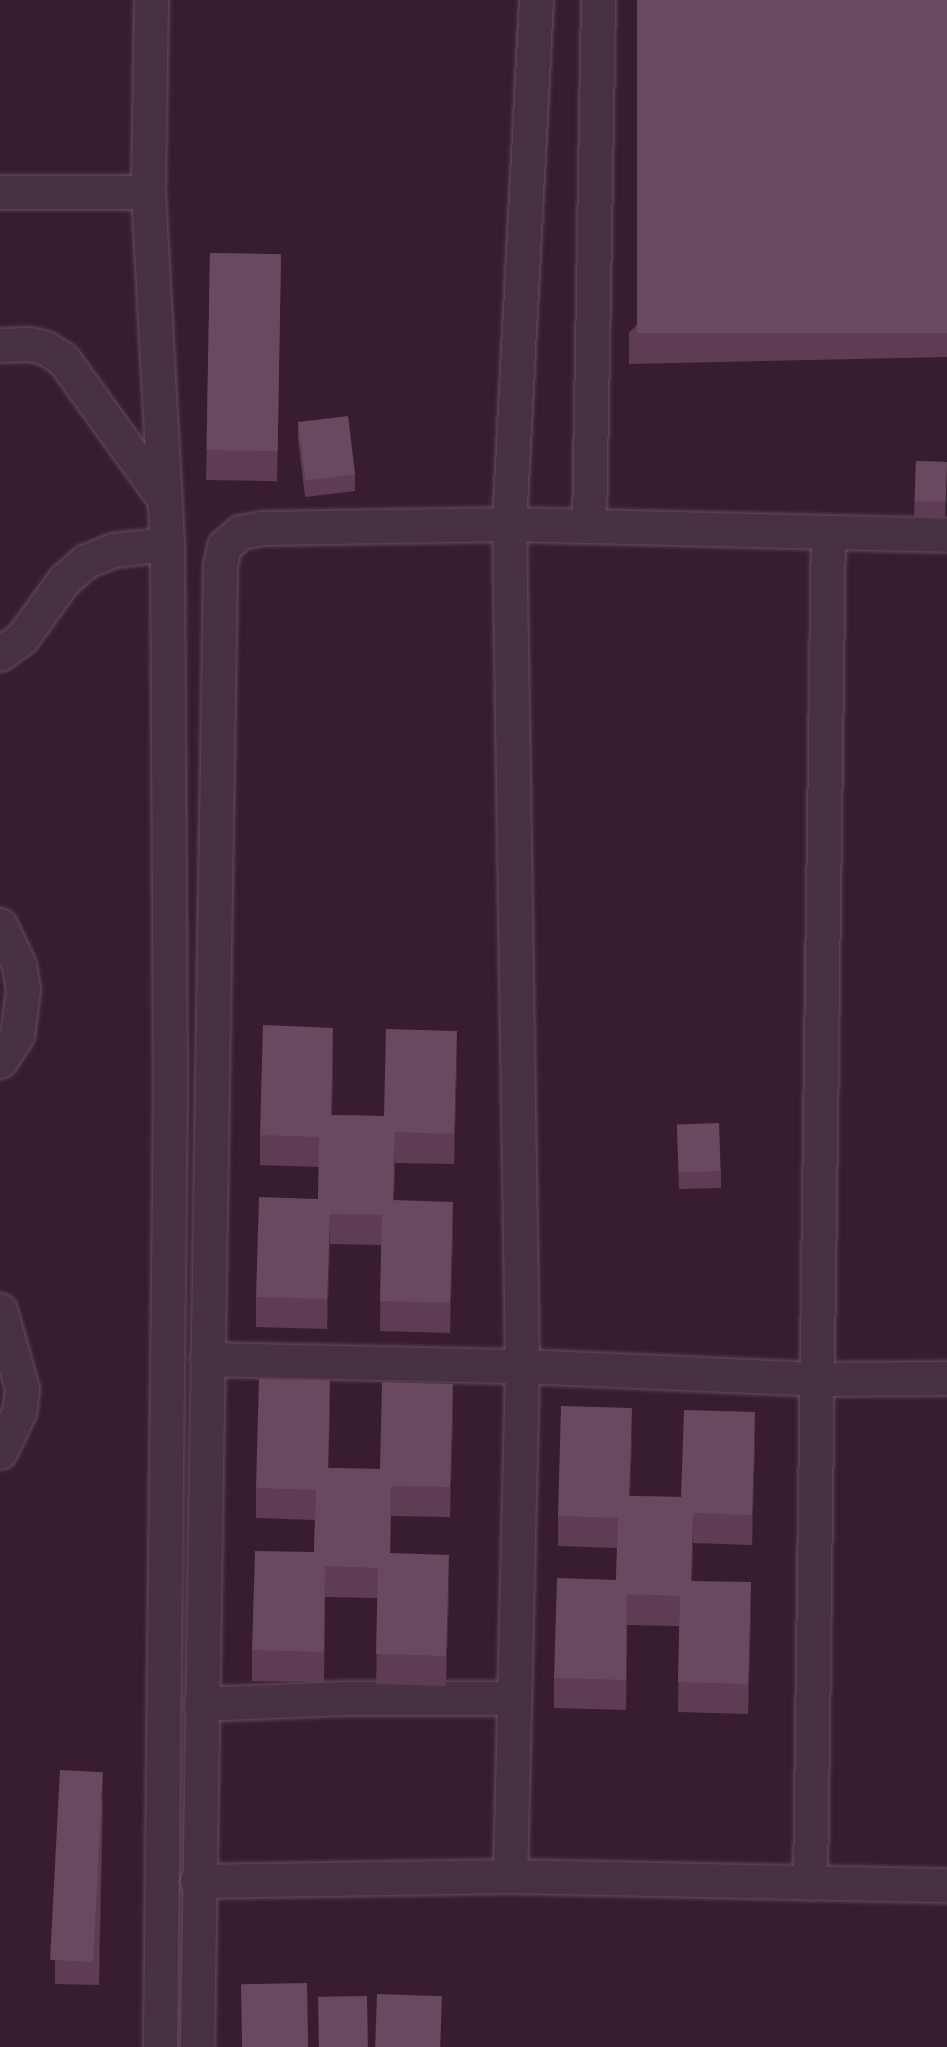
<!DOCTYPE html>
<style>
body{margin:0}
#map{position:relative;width:947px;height:2047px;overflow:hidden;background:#381d2f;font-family:"PT Sans",sans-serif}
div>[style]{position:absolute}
.roads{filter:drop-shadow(0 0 2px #664e5e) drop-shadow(0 0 2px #664e5e)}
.minor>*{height:33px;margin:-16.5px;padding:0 16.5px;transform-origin:16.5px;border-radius:16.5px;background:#483140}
.wall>*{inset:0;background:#5e3d54;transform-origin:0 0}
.shaded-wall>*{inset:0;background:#4a2b40}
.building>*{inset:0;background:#69495f;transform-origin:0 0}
span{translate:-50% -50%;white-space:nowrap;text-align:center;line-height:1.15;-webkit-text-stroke:6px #2c1625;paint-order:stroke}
</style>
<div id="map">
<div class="roads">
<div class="minor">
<i style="left:151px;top:0;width:192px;rotate:90.9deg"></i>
<i style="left:148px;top:192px;width:353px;rotate:86.9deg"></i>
<i style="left:167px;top:544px;width:546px;rotate:89.69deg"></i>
<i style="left:170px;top:1090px;width:957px;rotate:90.6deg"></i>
<i style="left:0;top:192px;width:148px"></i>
<i style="left:0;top:345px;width:29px;rotate:-2deg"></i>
<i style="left:29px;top:344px;width:17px;rotate:13deg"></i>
<i style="left:46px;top:348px;width:20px;rotate:33deg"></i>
<i style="left:63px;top:359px;width:173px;rotate:54.2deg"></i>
<i style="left:589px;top:526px;width:526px;rotate:-89.02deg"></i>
<i style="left:0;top:654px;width:27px;rotate:-36deg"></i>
<i style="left:22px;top:638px;width:72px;rotate:-54.1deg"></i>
<i style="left:64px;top:580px;width:29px;rotate:-41deg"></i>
<i style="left:86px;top:561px;width:29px;rotate:-22deg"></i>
<i style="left:113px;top:550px;width:54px;rotate:-6.3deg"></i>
<i style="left:0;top:925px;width:44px;rotate:64.6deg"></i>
<i style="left:19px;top:965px;width:24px;rotate:81deg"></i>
<i style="left:23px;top:989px;width:46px;rotate:97.4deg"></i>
<i style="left:17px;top:1035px;width:31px;rotate:123deg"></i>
<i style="left:0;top:1310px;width:82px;rotate:74.4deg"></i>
<i style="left:22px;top:1389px;width:23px;rotate:97deg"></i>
<i style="left:19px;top:1412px;width:44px;rotate:115.4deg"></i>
<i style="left:207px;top:1359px;width:315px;rotate:1.3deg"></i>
<i style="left:522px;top:1366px;width:295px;rotate:2.5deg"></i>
<i style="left:817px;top:1379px;width:130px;rotate:-0.4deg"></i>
<i style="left:201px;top:1704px;width:143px;rotate:-2.4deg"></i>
<i style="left:344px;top:1698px;width:170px"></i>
<i style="left:510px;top:1876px;width:510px;rotate:-88.65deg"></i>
<i style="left:522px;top:1366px;width:842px;rotate:-90.88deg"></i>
<i style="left:509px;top:524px;width:525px;rotate:-87.05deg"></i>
<i style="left:197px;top:1881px;width:313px;rotate:-0.9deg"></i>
<i style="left:510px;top:1876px;width:437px;rotate:1.2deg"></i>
<i style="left:810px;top:1883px;width:1349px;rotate:-89.24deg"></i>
<i style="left:197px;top:2047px;width:1482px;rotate:-89.11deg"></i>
<i style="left:220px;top:565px;width:19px;rotate:-78deg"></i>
<i style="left:224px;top:546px;width:21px;rotate:-41deg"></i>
<i style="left:240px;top:532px;width:22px;rotate:-10deg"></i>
<i style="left:262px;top:528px;width:247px;rotate:-0.9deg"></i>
<i style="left:509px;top:524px;width:438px;rotate:1.4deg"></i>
</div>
</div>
<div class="wall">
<i style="clip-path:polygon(947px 0,947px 357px,629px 364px,629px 333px)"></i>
<i style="left:210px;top:253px;width:71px;height:227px;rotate:1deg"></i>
<i style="clip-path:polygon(298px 421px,355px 475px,355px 491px,305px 497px,298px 438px)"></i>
<i style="left:916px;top:461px;width:31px;height:56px;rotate:2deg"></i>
<i style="clip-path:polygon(333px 1058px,332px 1115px,384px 1116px,457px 1061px,454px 1164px,395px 1163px,394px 1200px,453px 1232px,450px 1333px,380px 1331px,381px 1245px,330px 1244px,327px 1329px,256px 1327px,256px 1297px,318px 1199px,319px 1167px,260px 1165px,260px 1135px)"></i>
<i style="clip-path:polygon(677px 1124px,721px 1171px,721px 1188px,679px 1189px)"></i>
<i style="clip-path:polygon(330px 1411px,328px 1468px,380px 1469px,453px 1414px,450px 1517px,391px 1516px,390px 1553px,449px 1585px,446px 1686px,376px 1684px,378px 1598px,325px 1597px,324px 1682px,252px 1681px,252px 1650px,314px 1552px,315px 1520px,256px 1518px,256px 1488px)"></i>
<i style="clip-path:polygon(632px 1439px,630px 1496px,681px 1497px,755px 1442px,752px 1545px,693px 1543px,692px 1581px,751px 1613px,748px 1714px,678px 1712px,679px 1626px,627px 1625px,626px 1710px,554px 1708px,554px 1678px,616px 1580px,617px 1548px,558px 1546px,558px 1516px)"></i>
<i style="clip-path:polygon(103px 1796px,99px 1985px,55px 1984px,55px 1960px)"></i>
</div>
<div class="shaded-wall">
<i style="clip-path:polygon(333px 1028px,333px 1058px,331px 1145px,331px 1115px)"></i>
<i style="clip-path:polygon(457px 1031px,457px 1061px,454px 1164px,454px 1134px)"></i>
<i style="clip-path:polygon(395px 1132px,395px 1163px,393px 1231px,393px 1200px)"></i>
<i style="clip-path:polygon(453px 1202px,453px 1232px,450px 1333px,450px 1303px)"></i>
<i style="clip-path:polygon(330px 1214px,330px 1244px,327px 1329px,327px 1299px)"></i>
<i style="clip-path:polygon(330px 1380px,330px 1411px,328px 1498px,328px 1468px)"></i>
<i style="clip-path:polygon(453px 1384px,453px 1414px,450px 1517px,450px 1487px)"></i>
<i style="clip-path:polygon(632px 1408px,632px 1439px,629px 1526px,629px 1496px)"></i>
<i style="clip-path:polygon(755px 1412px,755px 1442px,752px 1545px,752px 1515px)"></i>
<i style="clip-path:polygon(391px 1486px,391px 1516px,390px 1583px,390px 1553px)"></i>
<i style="clip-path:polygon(693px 1513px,693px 1543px,691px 1611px,691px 1581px)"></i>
<i style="clip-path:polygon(449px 1555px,449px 1585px,446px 1686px,446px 1656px)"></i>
<i style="clip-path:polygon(325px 1566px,325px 1597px,324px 1682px,324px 1652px)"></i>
<i style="clip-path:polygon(751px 1582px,751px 1613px,748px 1714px,748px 1684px)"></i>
<i style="clip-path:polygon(627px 1594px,627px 1625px,626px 1710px,626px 1680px)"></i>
<i style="clip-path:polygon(103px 1772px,103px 1796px,99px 1985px,99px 1962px)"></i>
</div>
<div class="building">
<i style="left:637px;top:0;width:310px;height:333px"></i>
<i style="left:210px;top:253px;width:71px;height:197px;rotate:1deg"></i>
<i style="left:348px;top:416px;width:59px;height:50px;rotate:83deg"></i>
<i style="left:916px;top:461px;width:31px;height:40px;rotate:2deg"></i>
<i style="clip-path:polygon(263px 1025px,333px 1028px,331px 1115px,384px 1116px,386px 1029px,457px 1031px,454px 1134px,395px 1132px,393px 1200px,453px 1202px,450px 1303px,380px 1301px,382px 1215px,330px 1214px,327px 1299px,256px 1297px,259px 1197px,318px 1199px,319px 1137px,260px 1135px)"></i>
<i style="left:719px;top:1123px;width:48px;height:42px;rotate:88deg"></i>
<i style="clip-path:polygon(259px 1379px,330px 1380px,328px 1468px,380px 1469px,382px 1382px,453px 1384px,450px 1487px,391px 1486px,390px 1553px,449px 1555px,446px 1656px,376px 1654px,378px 1568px,325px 1566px,324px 1652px,252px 1650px,255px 1551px,314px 1552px,316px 1490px,256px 1488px)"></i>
<i style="clip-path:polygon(561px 1406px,632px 1408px,629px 1496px,681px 1497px,684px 1410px,755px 1412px,752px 1515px,693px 1513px,691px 1581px,751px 1582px,748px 1684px,678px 1682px,680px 1596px,627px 1594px,626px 1680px,554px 1678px,557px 1578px,616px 1580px,618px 1518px,558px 1516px)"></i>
<i style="left:60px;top:1770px;width:43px;height:190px;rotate:3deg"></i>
<i style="left:307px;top:1983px;width:64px;height:66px;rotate:89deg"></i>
<i style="left:377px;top:1994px;width:65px;height:53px;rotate:2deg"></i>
<i style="left:367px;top:1996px;width:51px;height:49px;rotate:89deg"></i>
</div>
</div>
